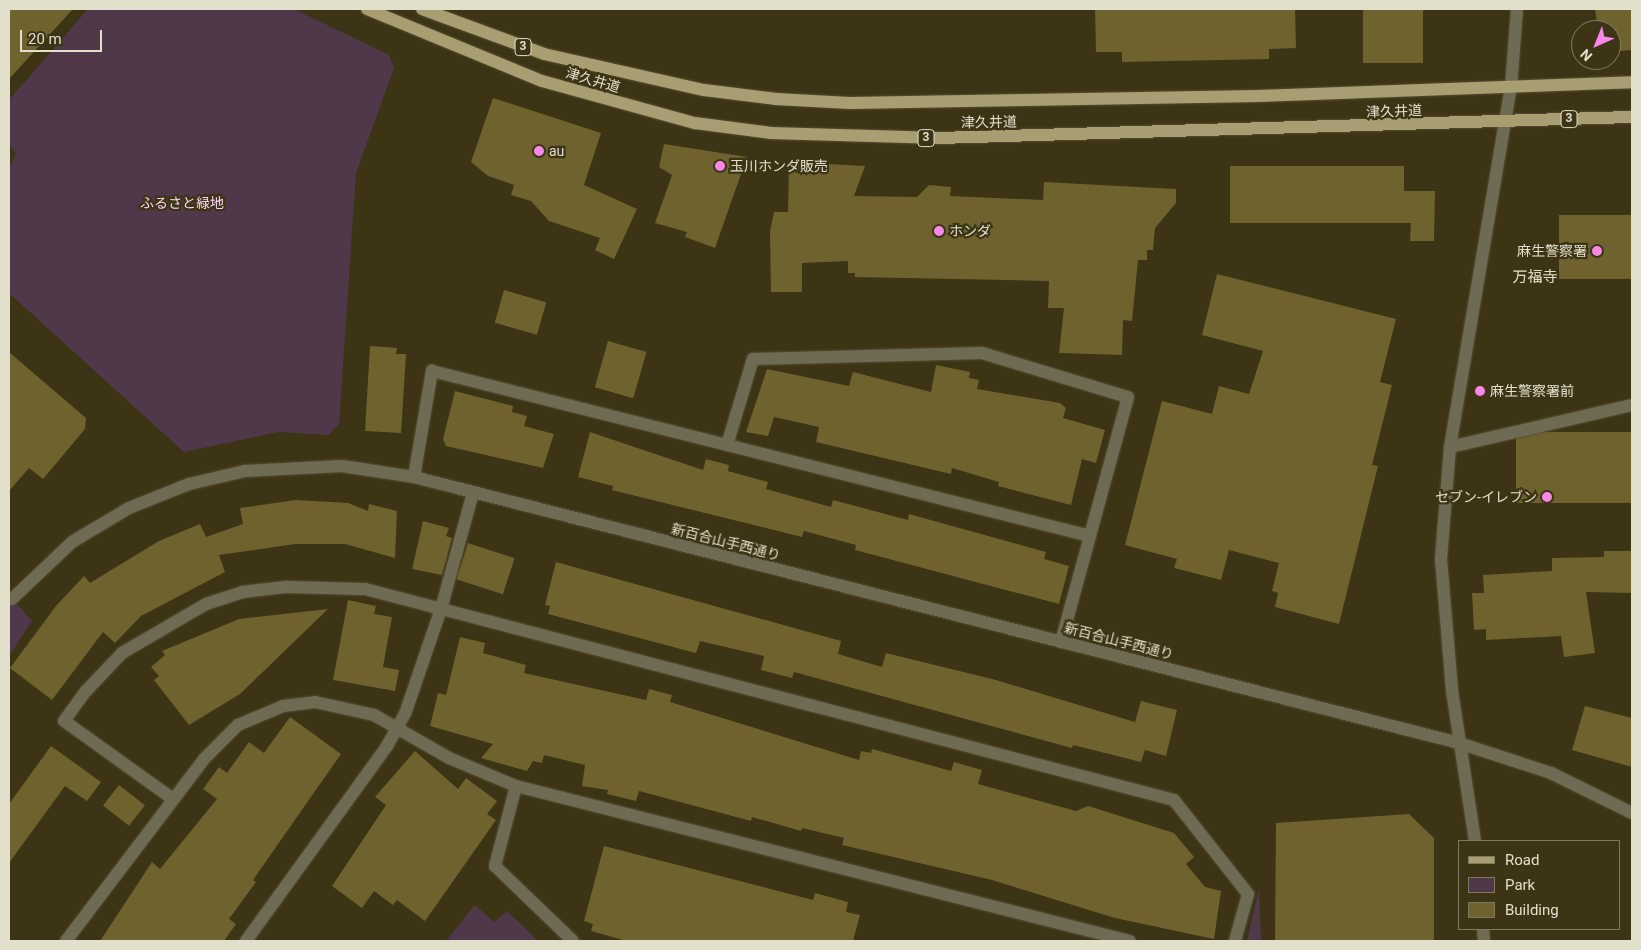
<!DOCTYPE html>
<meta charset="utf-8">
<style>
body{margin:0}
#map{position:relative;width:1641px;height:950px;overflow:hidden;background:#3c3415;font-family:Roboto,"Noto Sans JP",sans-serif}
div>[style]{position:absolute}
.green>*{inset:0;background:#50384b}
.building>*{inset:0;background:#6e622e;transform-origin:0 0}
.roads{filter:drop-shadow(0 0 1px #574f32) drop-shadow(0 0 1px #574f32)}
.minor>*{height:12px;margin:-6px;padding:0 6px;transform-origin:6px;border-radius:6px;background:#6f6a54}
.tertiary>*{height:12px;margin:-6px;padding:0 6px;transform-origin:6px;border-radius:6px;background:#6f6a54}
.primary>*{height:12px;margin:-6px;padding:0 6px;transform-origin:6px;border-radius:6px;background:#a89e71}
.dots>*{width:14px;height:14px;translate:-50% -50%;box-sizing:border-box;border:2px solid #3c3415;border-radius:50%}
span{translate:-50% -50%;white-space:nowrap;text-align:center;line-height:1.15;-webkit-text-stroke:4.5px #3c3415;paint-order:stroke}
.shield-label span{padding:1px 4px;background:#3c3415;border:1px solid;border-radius:4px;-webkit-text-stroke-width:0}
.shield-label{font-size:12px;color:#e3dfcd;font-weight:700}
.street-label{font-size:14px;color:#e3dfcd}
.poi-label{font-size:14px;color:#e3dfcd}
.left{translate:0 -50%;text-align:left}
.right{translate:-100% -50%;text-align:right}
.park-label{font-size:14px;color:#fdd5f5}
.neighbourhood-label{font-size:15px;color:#e3dfcd}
.frame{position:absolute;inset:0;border:10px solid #e3dfcd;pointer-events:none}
.legend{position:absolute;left:1458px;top:840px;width:162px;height:90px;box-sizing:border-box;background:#3c3415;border:1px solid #7f785f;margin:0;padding:6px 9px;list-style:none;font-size:15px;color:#e3dfcd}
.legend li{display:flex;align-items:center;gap:10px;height:25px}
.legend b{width:25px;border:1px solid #7f785f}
.north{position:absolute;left:1571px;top:20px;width:50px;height:50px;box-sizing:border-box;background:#3c3415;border:1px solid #7f785f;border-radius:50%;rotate:224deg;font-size:14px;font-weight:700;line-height:20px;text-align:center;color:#e3dfcd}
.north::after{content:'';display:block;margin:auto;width:18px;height:22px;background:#f987e8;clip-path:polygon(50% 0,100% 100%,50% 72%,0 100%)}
.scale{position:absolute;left:20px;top:30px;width:82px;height:22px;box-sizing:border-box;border:2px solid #e3dfcd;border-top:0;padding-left:6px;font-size:15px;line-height:18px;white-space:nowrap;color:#e3dfcd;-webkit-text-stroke:4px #3c3415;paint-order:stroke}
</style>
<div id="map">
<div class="green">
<i style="clip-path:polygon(88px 9px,294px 9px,389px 55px,394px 68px,356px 173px,339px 424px,329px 435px,278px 432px,184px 452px,9px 293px,9px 168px,16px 154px,9px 144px,9px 100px)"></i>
<i style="clip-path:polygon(9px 595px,32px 621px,9px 656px)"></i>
<i style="clip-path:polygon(1259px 888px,1261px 941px,1247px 941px)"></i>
<i style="clip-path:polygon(475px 905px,494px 922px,507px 911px,538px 941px,446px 941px)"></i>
</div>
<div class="building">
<i style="clip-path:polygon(9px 9px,73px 9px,9px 79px)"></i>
<i style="clip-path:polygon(1095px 9px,1295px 9px,1296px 48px,1269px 49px,1269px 59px,1122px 62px,1122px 52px,1096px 52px)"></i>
<i style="left:1363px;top:9px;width:60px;height:54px"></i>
<i style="clip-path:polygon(1595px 9px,1632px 9px,1632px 50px,1611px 52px,1611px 30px,1598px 30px)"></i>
<i style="clip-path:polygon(493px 98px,601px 133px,584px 185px,637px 209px,614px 259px,595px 250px,600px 238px,549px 221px,531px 201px,511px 195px,514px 185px,488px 176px,471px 162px)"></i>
<i style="clip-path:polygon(664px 144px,747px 157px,715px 248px,685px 237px,687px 232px,655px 223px,672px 175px,659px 167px)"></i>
<i style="clip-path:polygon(789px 162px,865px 166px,854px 196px,917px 197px,929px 185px,951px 187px,950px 196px,1043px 200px,1044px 182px,1176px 189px,1176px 203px,1155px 228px,1153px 250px,1147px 250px,1147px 260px,1138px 260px,1132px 321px,1123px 320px,1122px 355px,1059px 353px,1064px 308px,1048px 308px,1049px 281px,855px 277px,855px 273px,848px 273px,848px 261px,802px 263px,802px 292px,771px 292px,770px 231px,774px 212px,788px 212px)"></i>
<i style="clip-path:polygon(1230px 166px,1404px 166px,1404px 191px,1435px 191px,1434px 241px,1410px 241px,1411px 223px,1230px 223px)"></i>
<i style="left:1632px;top:215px;width:64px;height:73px;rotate:90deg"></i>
<i style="clip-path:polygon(1217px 274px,1396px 319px,1380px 382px,1392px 385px,1372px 465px,1378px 466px,1339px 624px,1275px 607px,1278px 593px,1272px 591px,1279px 563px,1229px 550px,1221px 580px,1174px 568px,1177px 559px,1125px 545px,1162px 401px,1212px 414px,1219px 386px,1249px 394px,1263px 351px,1202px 335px)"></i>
<i style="left:504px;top:290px;width:44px;height:34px;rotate:16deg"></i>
<i style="left:608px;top:341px;width:40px;height:48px;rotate:16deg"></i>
<i style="clip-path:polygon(370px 346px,397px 348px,396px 354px,406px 354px,401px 433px,365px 431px)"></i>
<i style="clip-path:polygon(9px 352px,86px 418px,85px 429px,43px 479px,29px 468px,9px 491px)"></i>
<i style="clip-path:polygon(936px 365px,970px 372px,969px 378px,979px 380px,977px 389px,1060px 403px,1066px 408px,1063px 418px,1105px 430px,1096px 463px,1082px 459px,1071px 505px,998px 486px,999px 482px,952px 468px,951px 474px,816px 442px,819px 427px,774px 417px,768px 436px,746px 432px,767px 369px,849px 386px,853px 372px,931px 392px)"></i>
<i style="clip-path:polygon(455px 391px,513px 406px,512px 412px,527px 416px,524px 426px,554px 434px,543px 468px,446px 446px,443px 439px)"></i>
<i style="clip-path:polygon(590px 432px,703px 470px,706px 459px,729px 465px,728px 471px,768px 482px,766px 489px,831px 507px,833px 500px,908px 520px,909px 514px,1046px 552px,1044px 559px,1069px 566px,1059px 604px,855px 550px,856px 545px,804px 531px,802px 537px,612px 490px,613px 486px,578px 477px)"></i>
<i style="left:1632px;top:432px;width:71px;height:116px;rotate:90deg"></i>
<i style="clip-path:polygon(296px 500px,348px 503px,368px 511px,369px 504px,397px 511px,395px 558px,345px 544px,295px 544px,219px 555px,225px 572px,141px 616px,115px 643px,103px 632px,52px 700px,10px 668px,56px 606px,84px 576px,90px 583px,159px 541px,200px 524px,206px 537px,243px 524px,240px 508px)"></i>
<i style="clip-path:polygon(423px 521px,449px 528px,446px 536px,452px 538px,442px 575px,412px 569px)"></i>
<i style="left:468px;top:543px;width:49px;height:38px;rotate:18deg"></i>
<i style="clip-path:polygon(1604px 551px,1632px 551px,1632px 593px,1586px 592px,1595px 653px,1564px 657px,1561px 636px,1486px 640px,1486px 629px,1474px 630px,1472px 593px,1484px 593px,1483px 575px,1552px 571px,1552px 558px,1604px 557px)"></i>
<i style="clip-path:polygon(556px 562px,841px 641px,838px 654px,882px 667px,886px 653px,996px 680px,1135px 722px,1141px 701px,1177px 710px,1166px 756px,1145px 750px,1141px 762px,1073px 745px,1072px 748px,794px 672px,792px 678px,761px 670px,764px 656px,700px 641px,696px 653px,548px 614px,550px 606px,545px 605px)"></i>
<i style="clip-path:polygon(348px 600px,376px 606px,374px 614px,392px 617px,383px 667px,399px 670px,395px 691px,333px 680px)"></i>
<i style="clip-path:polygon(328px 609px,240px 694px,189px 725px,154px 680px,159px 676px,151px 667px,165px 655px,162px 651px,239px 619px)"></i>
<i style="clip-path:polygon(460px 637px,485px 643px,483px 653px,526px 665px,524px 673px,646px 700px,649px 689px,672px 695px,670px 702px,859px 760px,861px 751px,871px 753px,872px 749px,951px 771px,954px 762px,982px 770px,978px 784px,1076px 811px,1088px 806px,1174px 833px,1194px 857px,1186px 864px,1205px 887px,1221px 891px,1214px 939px,1115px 918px,992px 880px,842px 845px,844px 838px,802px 828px,801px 831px,752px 817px,751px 821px,639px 791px,636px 801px,607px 794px,608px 790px,582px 786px,585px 765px,544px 755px,542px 763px,533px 761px,527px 771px,481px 758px,493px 744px,430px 726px,438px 693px,446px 695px)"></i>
<i style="clip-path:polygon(1585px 706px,1632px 718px,1632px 767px,1572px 750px)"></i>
<i style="clip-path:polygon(290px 717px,341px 754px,253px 880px,256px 882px,229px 919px,236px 924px,224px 941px,100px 941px,152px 862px,160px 869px,217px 799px,203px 789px,219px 767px,227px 773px,249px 742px,264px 753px)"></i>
<i style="clip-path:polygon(51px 746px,101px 782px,87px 801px,65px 786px,9px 863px,9px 804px)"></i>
<i style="clip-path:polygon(415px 751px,458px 789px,466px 778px,497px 801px,487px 814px,496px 820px,425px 921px,397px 900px,393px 905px,374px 891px,362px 908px,332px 886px,386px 805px,375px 797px)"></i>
<i style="left:119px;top:785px;width:33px;height:26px;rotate:38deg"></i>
<i style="clip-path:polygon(1409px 814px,1434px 838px,1434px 941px,1275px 941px,1276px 823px)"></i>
<i style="clip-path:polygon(604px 846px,813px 900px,815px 893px,848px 902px,846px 912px,860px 915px,853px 941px,627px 941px,591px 931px,593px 924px,584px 921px)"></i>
</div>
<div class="roads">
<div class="minor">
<i style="left:727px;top:445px;width:90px;rotate:-73.2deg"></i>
<i style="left:753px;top:359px;width:229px;rotate:-1.5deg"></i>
<i style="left:982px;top:353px;width:152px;rotate:16.8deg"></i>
<i style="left:1128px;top:397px;width:144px;rotate:105.3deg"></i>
<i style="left:1450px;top:447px;width:187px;rotate:-13deg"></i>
<i style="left:414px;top:477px;width:108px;rotate:-80.4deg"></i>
<i style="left:432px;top:371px;width:678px;rotate:14.08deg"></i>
<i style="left:1090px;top:536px;width:110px;rotate:105.3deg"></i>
<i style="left:516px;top:786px;width:83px;rotate:104.7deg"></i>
<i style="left:495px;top:866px;width:108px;rotate:43.9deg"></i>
<i style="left:173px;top:799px;width:134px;rotate:-144.4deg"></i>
<i style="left:64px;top:721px;width:37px;rotate:-54deg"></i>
<i style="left:86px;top:691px;width:52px;rotate:-46.5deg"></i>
<i style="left:122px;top:653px;width:97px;rotate:-30.3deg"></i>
<i style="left:206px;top:604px;width:38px;rotate:-18deg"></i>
<i style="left:242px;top:592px;width:44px;rotate:-6.5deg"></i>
<i style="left:286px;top:587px;width:79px;rotate:1.5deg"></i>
<i style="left:365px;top:589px;width:836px;rotate:14.62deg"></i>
<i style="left:1174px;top:800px;width:120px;rotate:51.8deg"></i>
<i style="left:1248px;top:894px;width:49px;rotate:105.5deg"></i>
<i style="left:66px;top:941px;width:228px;rotate:-52.8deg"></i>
<i style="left:204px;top:759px;width:48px;rotate:-45deg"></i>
<i style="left:238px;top:725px;width:49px;rotate:-22.9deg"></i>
<i style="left:283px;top:706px;width:32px;rotate:-7deg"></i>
<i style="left:315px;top:702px;width:60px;rotate:12.4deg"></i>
<i style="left:374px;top:715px;width:86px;rotate:29.8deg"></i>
<i style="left:449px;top:758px;width:73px;rotate:22.7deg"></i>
<i style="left:516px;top:786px;width:633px;rotate:14.17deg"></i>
<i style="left:246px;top:941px;width:241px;rotate:-54.1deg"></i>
<i style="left:387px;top:746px;width:37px;rotate:-61deg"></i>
<i style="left:405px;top:714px;width:111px;rotate:-71.1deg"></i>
<i style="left:441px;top:609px;width:120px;rotate:-74.6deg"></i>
</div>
<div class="tertiary">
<i style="left:12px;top:599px;width:83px;rotate:-43.5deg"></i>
<i style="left:72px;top:542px;width:66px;rotate:-30.8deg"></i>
<i style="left:129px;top:508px;width:65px;rotate:-21.8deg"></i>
<i style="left:189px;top:484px;width:57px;rotate:-13.1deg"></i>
<i style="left:245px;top:471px;width:97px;rotate:-3deg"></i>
<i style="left:342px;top:466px;width:73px;rotate:8.7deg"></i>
<i style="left:414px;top:477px;width:1078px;rotate:14.28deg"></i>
<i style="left:1459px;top:743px;width:97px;rotate:18.1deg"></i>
<i style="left:1551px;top:773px;width:90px;rotate:26.3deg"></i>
<i style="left:1475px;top:841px;width:153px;rotate:-98.7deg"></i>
<i style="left:1452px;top:690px;width:131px;rotate:-94.8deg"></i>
<i style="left:1441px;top:559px;width:112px;rotate:-85.4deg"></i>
<i style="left:1450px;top:447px;width:364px;rotate:-80.4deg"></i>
<i style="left:1511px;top:88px;width:79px;rotate:-85.7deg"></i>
<i style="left:1483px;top:929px;width:12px;rotate:85deg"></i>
</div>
<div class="primary">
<i style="left:367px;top:9px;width:189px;rotate:22.4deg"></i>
<i style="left:542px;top:81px;width:159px;rotate:15.4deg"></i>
<i style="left:695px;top:123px;width:77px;rotate:7.5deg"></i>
<i style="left:771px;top:133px;width:168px;rotate:1.7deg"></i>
<i style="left:939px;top:138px;width:693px;rotate:-1.74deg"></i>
<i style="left:422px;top:9px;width:130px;rotate:20.2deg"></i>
<i style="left:544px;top:54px;width:164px;rotate:12.7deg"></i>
<i style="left:704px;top:90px;width:73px;rotate:7.1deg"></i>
<i style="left:776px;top:99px;width:74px;rotate:3.1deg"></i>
<i style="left:850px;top:103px;width:408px;rotate:-1deg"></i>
<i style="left:1258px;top:96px;width:374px;rotate:-2.1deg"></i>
</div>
</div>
<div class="dots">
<i style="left:539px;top:151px;background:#f987e8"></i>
<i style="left:720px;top:166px;background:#f987e8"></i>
<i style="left:939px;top:231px;background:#f987e8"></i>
<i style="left:1597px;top:251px;background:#f987e8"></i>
<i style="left:1480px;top:391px;background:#f987e8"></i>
<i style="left:1547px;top:497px;background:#f987e8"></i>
</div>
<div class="shield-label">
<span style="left:523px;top:47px">3</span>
<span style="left:1569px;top:119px">3</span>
<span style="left:926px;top:138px">3</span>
</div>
<div class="street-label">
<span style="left:593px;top:80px;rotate:16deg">津久井道</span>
<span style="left:1394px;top:111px;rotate:-2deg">津久井道</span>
<span style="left:989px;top:122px;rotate:-1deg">津久井道</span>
<span style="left:726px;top:542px;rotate:14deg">新百合山手西通り</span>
<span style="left:1119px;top:641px;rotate:14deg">新百合山手西通り</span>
</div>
<div class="poi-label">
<span class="left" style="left:549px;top:151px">au</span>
<span class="left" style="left:730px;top:166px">玉川ホンダ販売</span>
<span class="left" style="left:949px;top:231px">ホンダ</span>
<span class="right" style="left:1587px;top:251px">麻生警察署</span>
<span class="left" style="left:1490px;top:391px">麻生警察署前</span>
<span class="right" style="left:1537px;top:497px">セブン-イレブン</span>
</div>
<div class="park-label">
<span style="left:182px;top:203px">ふるさと緑地</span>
</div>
<div class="neighbourhood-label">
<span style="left:1535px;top:278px">万福寺</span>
</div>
<div class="frame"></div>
<ul class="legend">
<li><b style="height:6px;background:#a89e71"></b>Road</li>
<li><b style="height:14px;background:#50384b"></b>Park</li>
<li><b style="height:14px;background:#6e622e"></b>Building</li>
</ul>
<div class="north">N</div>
<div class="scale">20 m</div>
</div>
